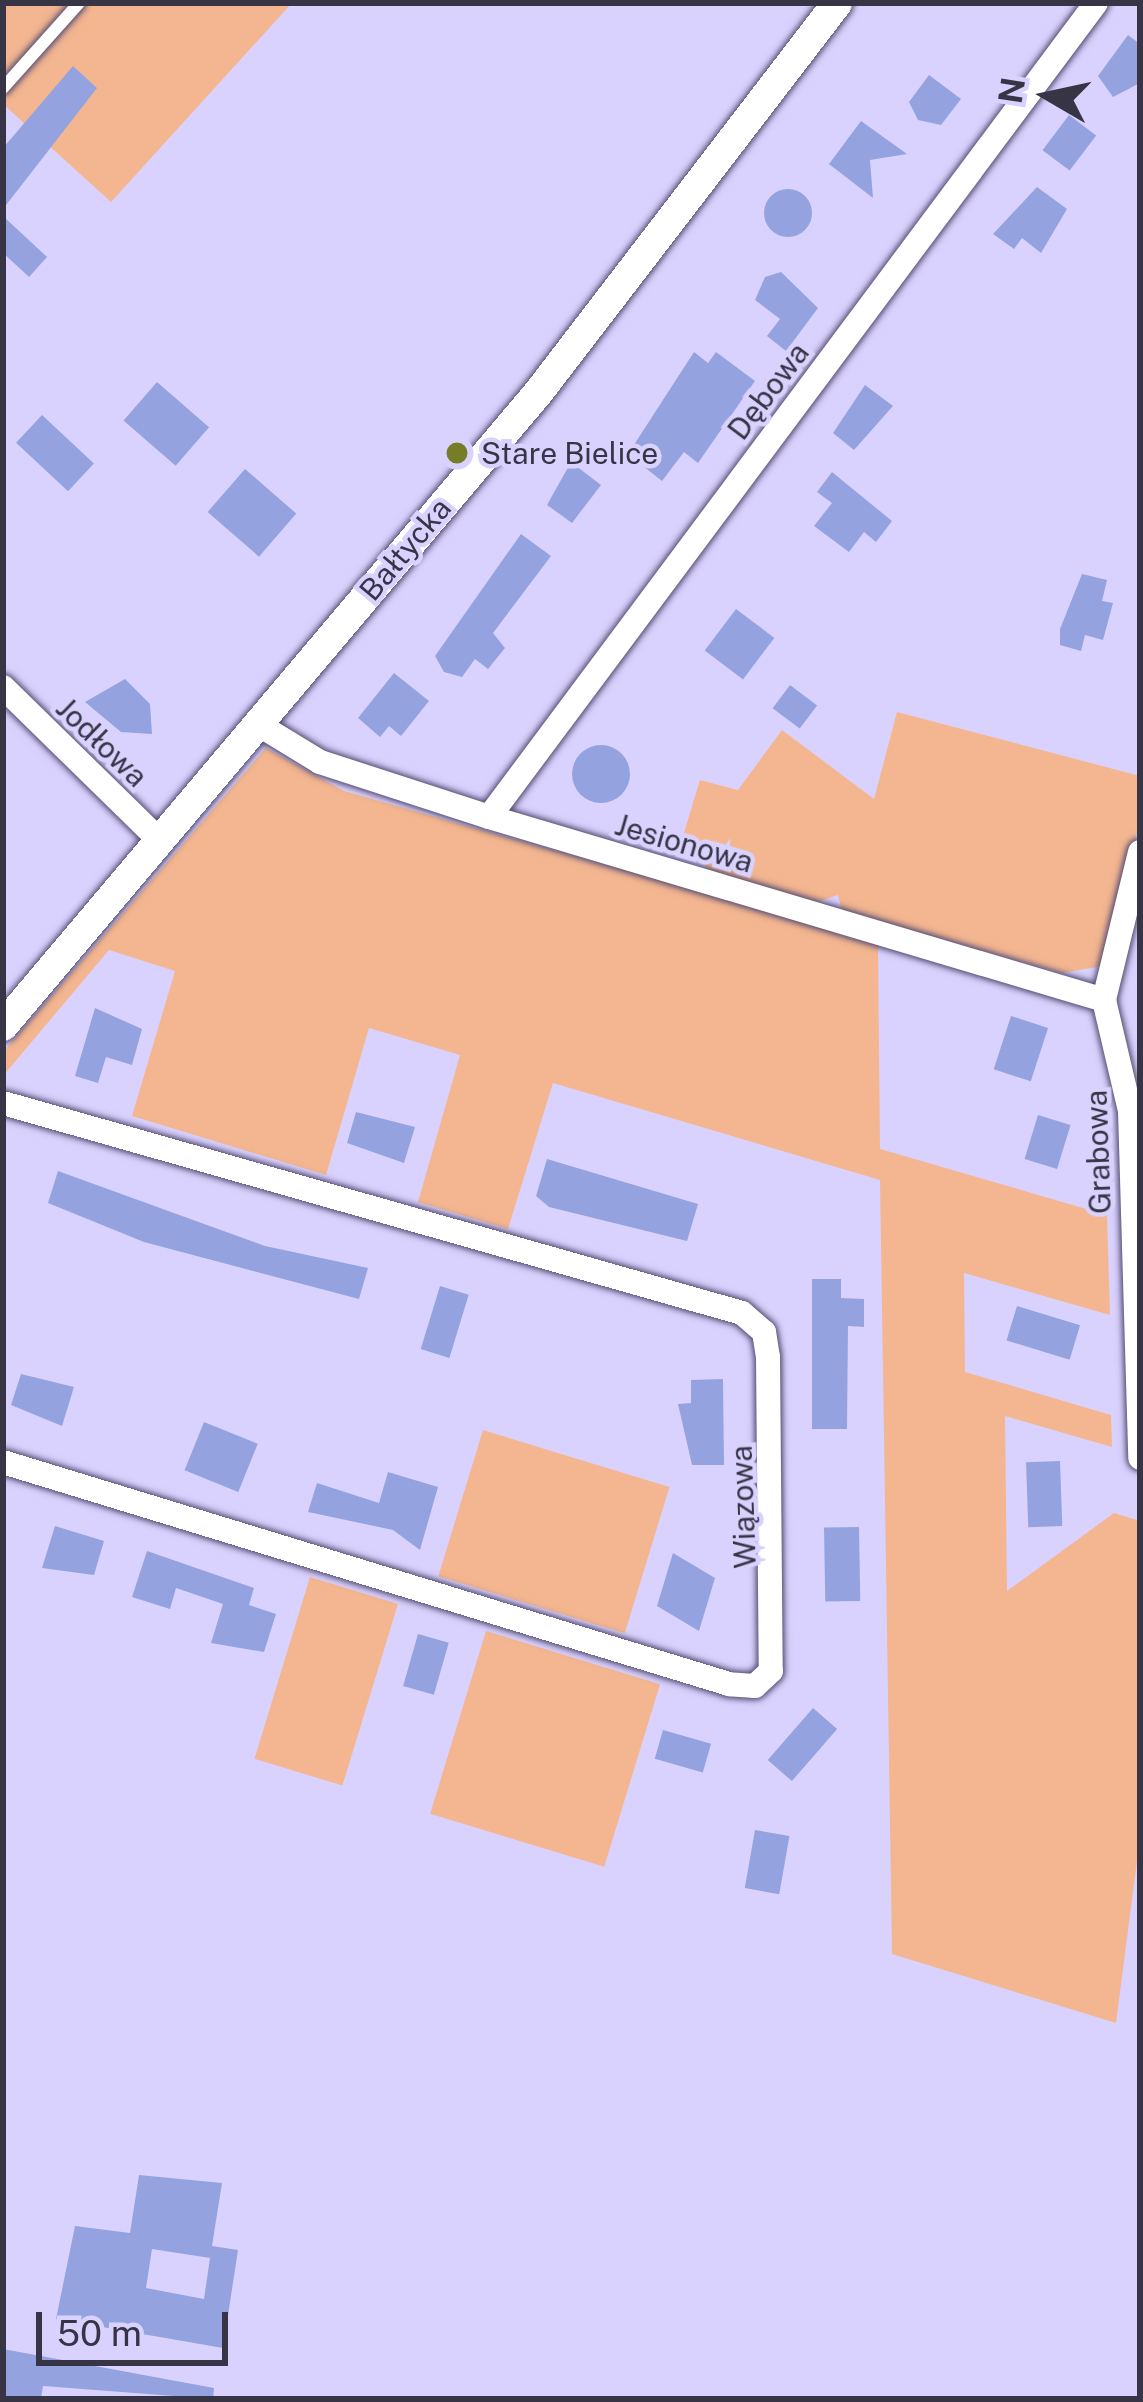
<!DOCTYPE html>
<meta charset="utf-8">
<style>
body{margin:0}
#map{position:relative;width:1143px;height:2402px;overflow:hidden;background:#dad2fe;font-family:"Public Sans",sans-serif}
div>[style]{position:absolute}
.green>*{inset:0;background:#f4b690;transform-origin:0 0}
.building>*{inset:0;background:#94a3df;transform-origin:0 0}
.round{border-radius:50%}
.roads{filter:drop-shadow(0 0 3px #544c72) drop-shadow(0 0 3px #544c72)}
.service>*{height:12px;margin:-6px;padding:0 6px;transform-origin:6px;border-radius:6px;background:#fff}
.minor>*{height:24px;margin:-12px;padding:0 12px;transform-origin:12px;border-radius:12px;background:#fff}
.tertiary>*{height:30px;margin:-15px;padding:0 15px;transform-origin:15px;border-radius:15px;background:#fff}
.dots>*{width:33px;height:33px;translate:-50% -50%;box-sizing:border-box;border:6px solid #dad2fe;border-radius:50%}
span{translate:-50% -50%;white-space:nowrap;text-align:center;line-height:1.15;-webkit-text-stroke:9px #dad2fe;paint-order:stroke}
.street-label{font-size:30px;color:#373445}
.poi-label{font-size:30px;color:#373445}
.left{translate:0 -50%;text-align:left}
.frame{position:absolute;inset:0;border:6px solid #373445;pointer-events:none}
.north{position:absolute;left:987px;top:36px;width:120px;height:120px;-webkit-text-stroke:9px #dad2fe;paint-order:stroke;rotate:279deg;font-size:33px;font-weight:700;line-height:48px;text-align:center;color:#373445}
.north::after{content:'';display:block;margin:auto;width:42px;height:54px;background:#373445;clip-path:polygon(50% 0,100% 100%,50% 72%,0 100%)}
.scale{position:absolute;left:36px;top:2312px;width:192px;height:54px;box-sizing:border-box;border:6px solid #373445;border-top:0;padding-left:15px;font-size:36px;line-height:42px;white-space:nowrap;color:#373445;-webkit-text-stroke:9px #dad2fe;paint-order:stroke}
</style>
<div id="map">
<div class="green">
<i style="clip-path:polygon(3px 3px,292px 3px,111px 202px,3px 104px)"></i>
<i style="clip-path:polygon(897px 712px,1140px 776px,1140px 821px,1103px 966px,1062px 973px,842px 911px,838px 895px,814px 903px,708px 873px,703px 857px,679px 849px,700px 780px,738px 790px,782px 730px,874px 799px)"></i>
<i style="clip-path:polygon(266px 748px,344px 791px,878px 942px,880px 1149px,1107px 1215px,1110px 1315px,964px 1273px,965px 1372px,1111px 1415px,1112px 1447px,1005px 1416px,1007px 1591px,1114px 1513px,1140px 1521px,1140px 1838px,1116px 2023px,892px 1954px,880px 1180px,553px 1083px,508px 1229px,418px 1202px,460px 1055px,369px 1028px,326px 1175px,132px 1116px,175px 971px,109px 950px,3px 1076px,3px 1052px)"></i>
<i style="left:483px;top:1430px;width:195px;height:153px;rotate:17deg"></i>
<i style="left:310px;top:1577px;width:92px;height:190px;rotate:17deg"></i>
<i style="left:486px;top:1631px;width:182px;height:191px;rotate:17deg"></i>
</div>
<div class="building">
<i style="clip-path:polygon(1128px 35px,1140px 44px,1140px 83px,1113px 97px,1098px 76px)"></i>
<i style="clip-path:polygon(73px 66px,97px 88px,3px 209px,3px 148px)"></i>
<i style="clip-path:polygon(929px 75px,961px 99px,941px 125px,918px 120px,909px 102px)"></i>
<i style="left:1069px;top:115px;width:34px;height:44px;rotate:37deg"></i>
<i style="clip-path:polygon(861px 121px,907px 154px,870px 160px,873px 198px,829px 164px)"></i>
<i style="clip-path:polygon(1037px 187px,1067px 209px,1041px 253px,1022px 238px,1014px 249px,993px 234px)"></i>
<i class="round" style="left:764px;top:189px;width:48px;height:48px"></i>
<i style="clip-path:polygon(3px 216px,47px 257px,29px 277px,3px 253px)"></i>
<i style="clip-path:polygon(781px 272px,818px 308px,786px 351px,767px 336px,780px 319px,755px 300px,765px 277px)"></i>
<i style="clip-path:polygon(694px 352px,708px 363px,716px 352px,755px 381px,698px 463px,684px 452px,662px 481px,628px 454px)"></i>
<i style="left:157px;top:382px;width:69px;height:51px;rotate:41deg"></i>
<i style="clip-path:polygon(865px 385px,893px 406px,854px 450px,833px 433px)"></i>
<i style="left:42px;top:415px;width:71px;height:38px;rotate:43deg"></i>
<i style="clip-path:polygon(571px 462px,601px 485px,572px 523px,547px 505px)"></i>
<i style="left:245px;top:469px;width:68px;height:57px;rotate:41deg"></i>
<i style="clip-path:polygon(832px 472px,892px 521px,876px 542px,864px 532px,849px 552px,814px 526px,832px 503px,817px 492px)"></i>
<i style="clip-path:polygon(521px 534px,551px 556px,493px 633px,505px 648px,488px 669px,475px 659px,462px 677px,444px 672px,435px 656px)"></i>
<i style="clip-path:polygon(1082px 574px,1107px 580px,1102px 601px,1113px 603px,1103px 640px,1085px 635px,1081px 651px,1060px 645px,1060px 629px)"></i>
<i style="left:736px;top:609px;width:48px;height:52px;rotate:37deg"></i>
<i style="clip-path:polygon(394px 673px,429px 701px,401px 736px,389px 726px,380px 737px,358px 718px)"></i>
<i style="clip-path:polygon(125px 679px,150px 704px,152px 734px,121px 732px,85px 702px)"></i>
<i style="left:790px;top:685px;width:34px;height:29px;rotate:37deg"></i>
<i class="round" style="left:572px;top:745px;width:58px;height:58px"></i>
<i style="clip-path:polygon(95px 1008px,142px 1029px,132px 1065px,106px 1057px,98px 1083px,75px 1076px)"></i>
<i style="left:1011px;top:1016px;width:39px;height:56px;rotate:18deg"></i>
<i style="clip-path:polygon(356px 1112px,415px 1127px,404px 1163px,347px 1143px)"></i>
<i style="left:1038px;top:1115px;width:34px;height:46px;rotate:17deg"></i>
<i style="clip-path:polygon(547px 1159px,698px 1204px,687px 1241px,549px 1207px,536px 1196px)"></i>
<i style="clip-path:polygon(58px 1171px,265px 1246px,368px 1268px,359px 1299px,144px 1242px,48px 1203px)"></i>
<i style="clip-path:polygon(812px 1279px,841px 1279px,841px 1298px,864px 1299px,864px 1327px,848px 1326px,847px 1429px,812px 1429px)"></i>
<i style="left:440px;top:1286px;width:30px;height:66px;rotate:17deg"></i>
<i style="left:1017px;top:1306px;width:66px;height:36px;rotate:17deg"></i>
<i style="clip-path:polygon(21px 1374px,74px 1387px,62px 1426px,11px 1405px)"></i>
<i style="clip-path:polygon(723px 1379px,724px 1465px,692px 1465px,678px 1404px,691px 1403px,691px 1380px)"></i>
<i style="left:204px;top:1422px;width:58px;height:52px;rotate:22deg"></i>
<i style="left:1060px;top:1461px;width:65px;height:34px;rotate:88deg"></i>
<i style="clip-path:polygon(388px 1472px,438px 1487px,420px 1550px,393px 1530px,308px 1512px,317px 1483px,379px 1503px)"></i>
<i style="clip-path:polygon(55px 1526px,104px 1541px,94px 1575px,42px 1568px)"></i>
<i style="left:859px;top:1527px;width:74px;height:35px;rotate:89deg"></i>
<i style="clip-path:polygon(147px 1551px,254px 1588px,249px 1605px,276px 1614px,264px 1652px,211px 1643px,223px 1604px,176px 1588px,170px 1609px,132px 1597px)"></i>
<i style="clip-path:polygon(673px 1553px,715px 1578px,699px 1631px,657px 1606px)"></i>
<i style="left:418px;top:1634px;width:32px;height:54px;rotate:16deg"></i>
<i style="left:813px;top:1708px;width:32px;height:69px;rotate:41deg"></i>
<i style="left:663px;top:1730px;width:50px;height:30px;rotate:16deg"></i>
<i style="left:755px;top:1830px;width:35px;height:59px;rotate:10deg"></i>
<i style="clip-path:polygon(evenodd,139px 2175px,222px 2183px,212px 2246px,238px 2250px,223px 2348px,56px 2319px,75px 2226px,130px 2233px,139px 2175px,152px 2249px,210px 2258px,204px 2299px,146px 2288px,152px 2249px)"></i>
<i style="clip-path:polygon(3px 2349px,214px 2388px,213px 2399px,43px 2386px,41px 2399px,3px 2399px)"></i>
</div>
<div class="roads">
<div class="service">
<i style="left:3px;top:88px;width:114px;rotate:-48.2deg"></i>
</div>
<div class="minor">
<i style="left:3px;top:687px;width:219px;rotate:44.4deg"></i>
<i style="left:256px;top:723px;width:75px;rotate:31.4deg"></i>
<i style="left:320px;top:762px;width:178px;rotate:18deg"></i>
<i style="left:489px;top:817px;width:642px;rotate:16.57deg"></i>
<i style="left:489px;top:817px;width:1015px;rotate:-53.29deg"></i>
<i style="left:1140px;top:852px;width:152px;rotate:103.7deg"></i>
<i style="left:1104px;top:1000px;width:114px;rotate:76.8deg"></i>
<i style="left:1130px;top:1111px;width:347px;rotate:88.3deg"></i>
<i style="left:3px;top:1103px;width:768px;rotate:15.86deg"></i>
<i style="left:742px;top:1313px;width:29px;rotate:41deg"></i>
<i style="left:764px;top:1332px;width:25px;rotate:81deg"></i>
<i style="left:768px;top:1357px;width:314px;rotate:89.5deg"></i>
<i style="left:771px;top:1671px;width:22px;rotate:137deg"></i>
<i style="left:755px;top:1686px;width:26px;rotate:-176deg"></i>
<i style="left:729px;top:1684px;width:759px;rotate:-163deg"></i>
</div>
<div class="tertiary">
<i style="left:3px;top:1026px;width:829px;rotate:-49.8deg"></i>
<i style="left:538px;top:393px;width:491px;rotate:-52.5deg"></i>
</div>
</div>
<div class="dots">
<i style="left:457px;top:453px;background:#777d27"></i>
</div>
<div class="street-label">
<span style="left:768px;top:391px;rotate:-53deg">Dębowa</span>
<span style="left:405px;top:549px;rotate:-50deg">Bałtycka</span>
<span style="left:102px;top:742px;rotate:44deg">Jodłowa</span>
<span style="left:684px;top:843px;rotate:16deg">Jesionowa</span>
<span style="left:1098px;top:1152px;rotate:-92deg">Grabowa</span>
<span style="left:743px;top:1507px;rotate:-92deg">Wiązowa</span>
</div>
<div class="poi-label">
<span class="left" style="left:481px;top:453px">Stare Bielice</span>
</div>
<div class="frame"></div>
<div class="north">N</div>
<div class="scale">50 m</div>
</div>
